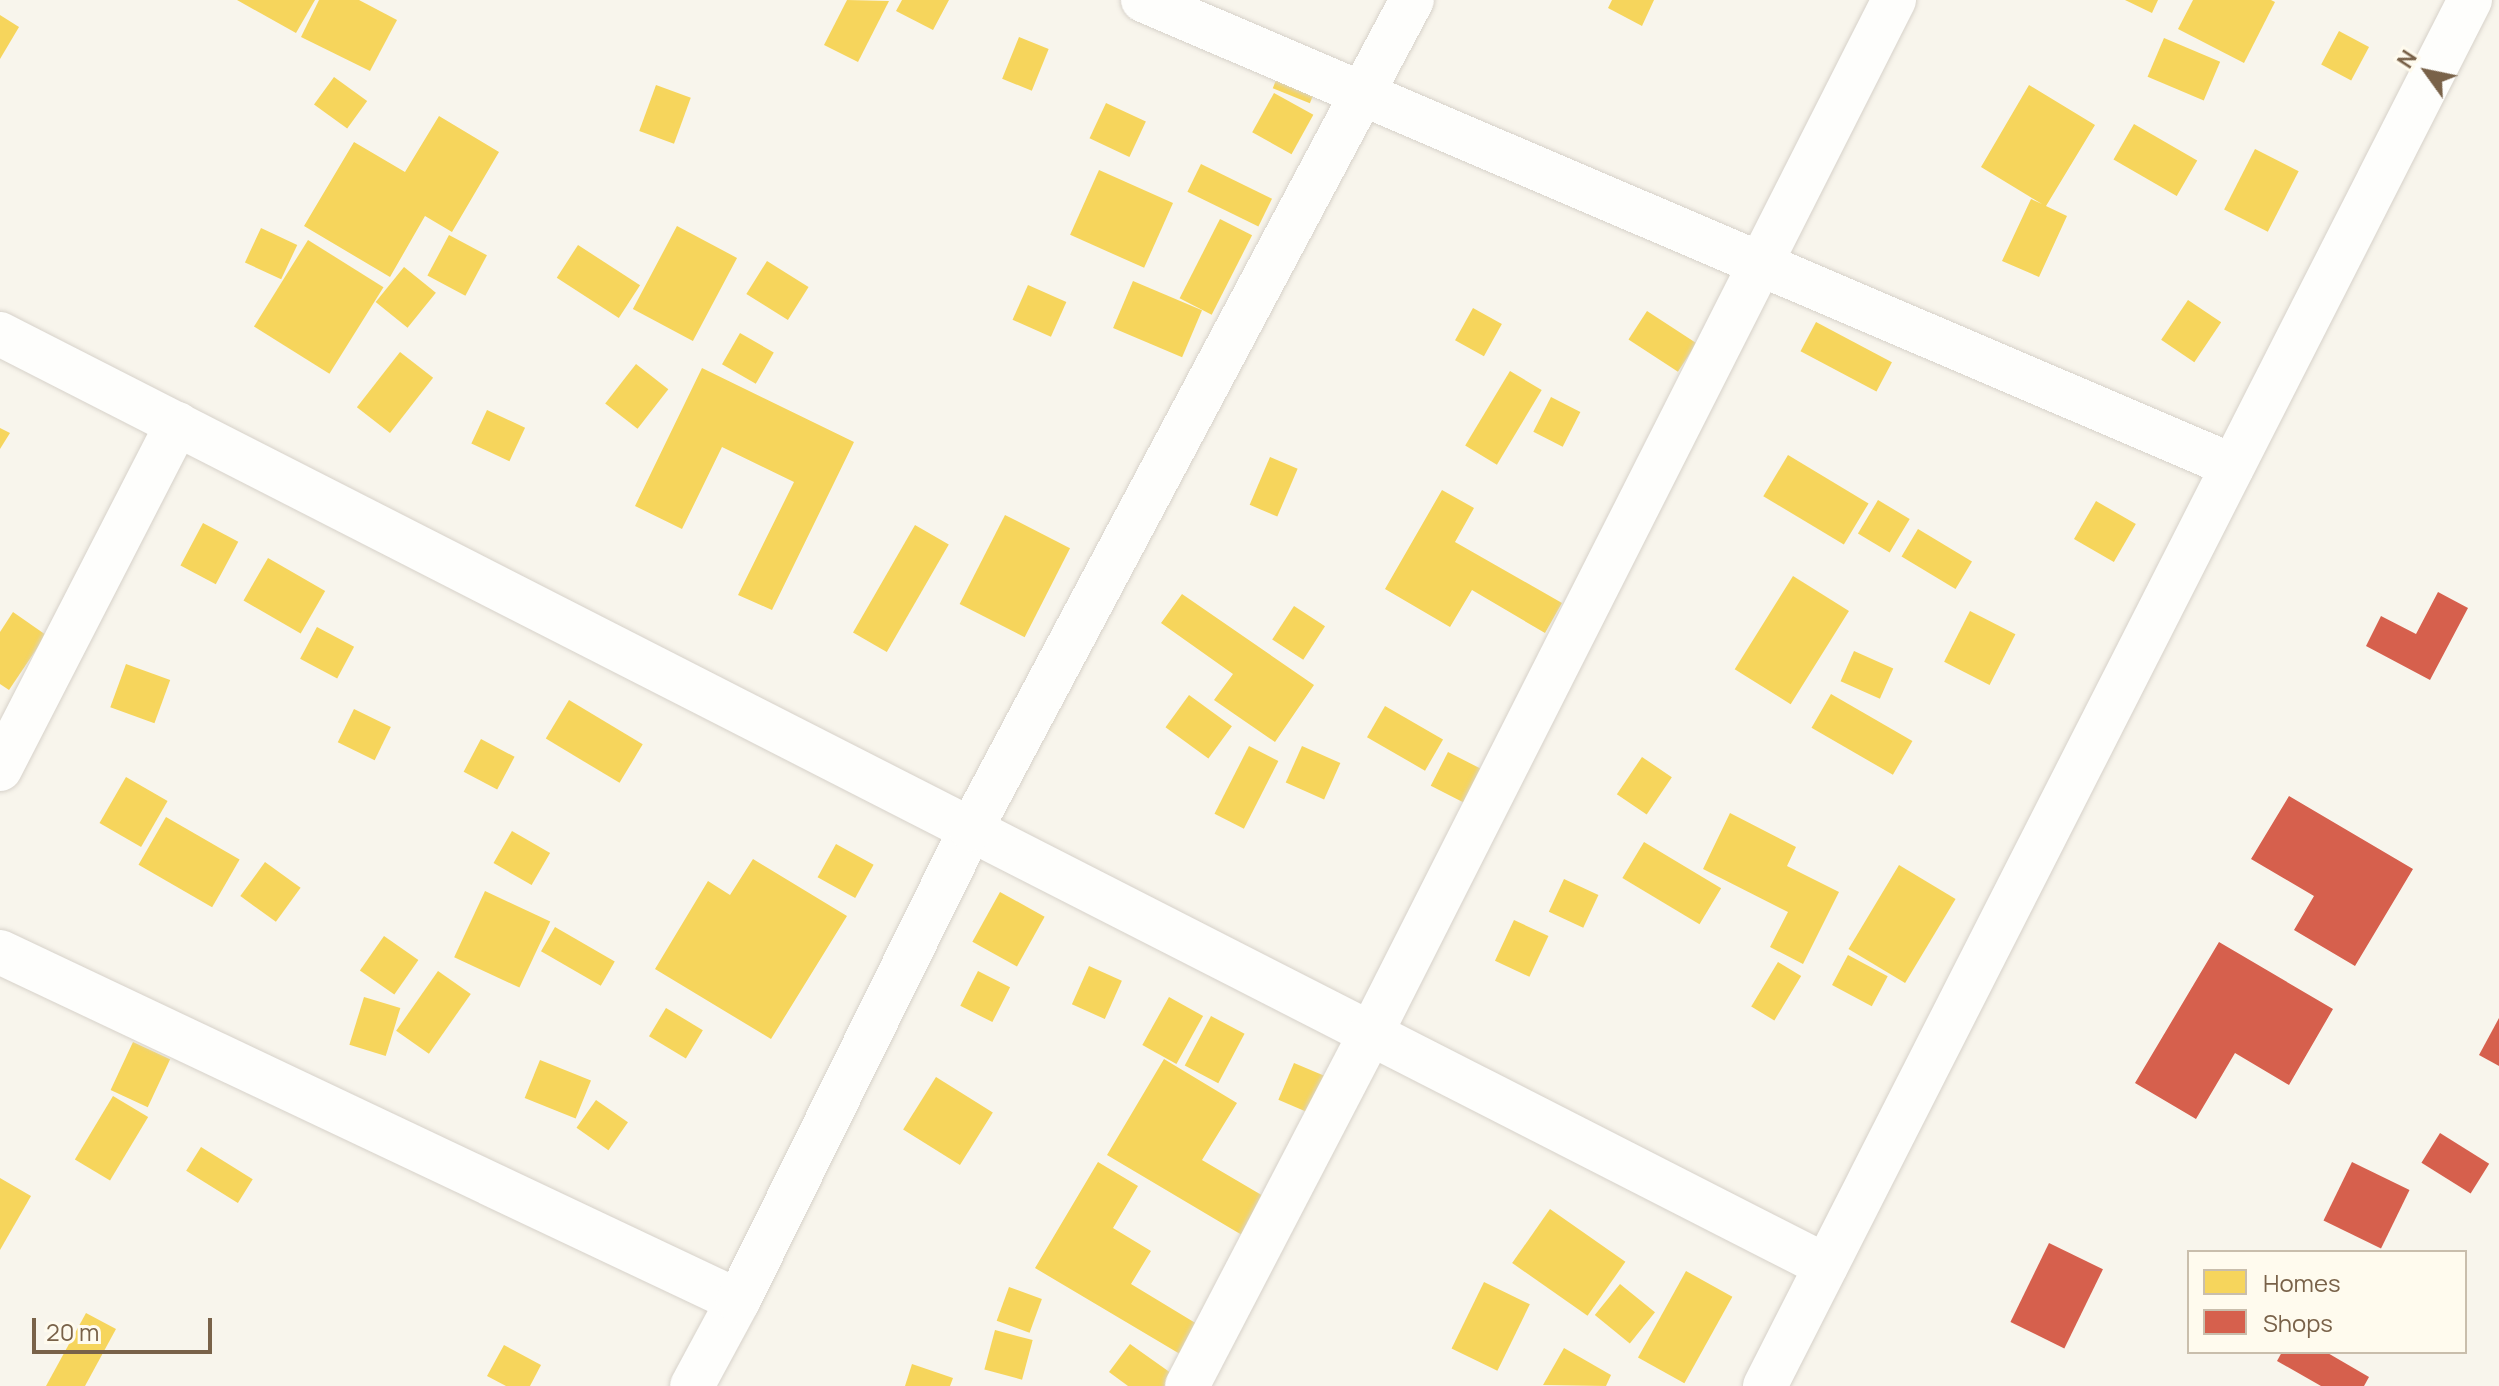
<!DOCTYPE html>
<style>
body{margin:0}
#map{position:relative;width:2499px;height:1386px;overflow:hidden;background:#f8f5ec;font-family:Manrope,sans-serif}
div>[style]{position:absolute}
.homes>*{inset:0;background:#f6d55c;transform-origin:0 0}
.shops>*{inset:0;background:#d6604d;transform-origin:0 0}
.roads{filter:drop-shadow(0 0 2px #d7d2ca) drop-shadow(0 0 2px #d7d2ca)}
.minor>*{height:44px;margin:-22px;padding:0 22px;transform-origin:22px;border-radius:22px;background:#fefefc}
span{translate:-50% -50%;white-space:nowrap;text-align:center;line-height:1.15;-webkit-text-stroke:8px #fffbee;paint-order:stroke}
.legend{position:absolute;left:2187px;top:1250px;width:280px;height:104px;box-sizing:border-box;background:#fffbee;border:2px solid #c9beac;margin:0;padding:10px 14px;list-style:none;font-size:24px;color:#796249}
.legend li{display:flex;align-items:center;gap:16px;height:40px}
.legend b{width:40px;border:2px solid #c9beac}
.north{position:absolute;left:2387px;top:32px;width:80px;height:80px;-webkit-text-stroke:6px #fffbee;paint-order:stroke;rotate:303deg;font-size:22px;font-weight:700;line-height:32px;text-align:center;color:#796249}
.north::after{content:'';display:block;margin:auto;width:28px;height:36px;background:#796249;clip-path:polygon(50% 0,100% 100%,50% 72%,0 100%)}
.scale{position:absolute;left:32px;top:1318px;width:180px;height:36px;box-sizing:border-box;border:4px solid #796249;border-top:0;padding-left:10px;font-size:24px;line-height:28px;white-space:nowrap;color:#796249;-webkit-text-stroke:6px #fffbee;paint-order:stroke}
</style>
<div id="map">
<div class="homes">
<i style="clip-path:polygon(237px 0,315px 0,296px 33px)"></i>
<i style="clip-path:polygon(319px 0,359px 0,397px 20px,370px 71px,301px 37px)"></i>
<i style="clip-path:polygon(847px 0,889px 1px,858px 62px,824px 45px)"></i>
<i style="clip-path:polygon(902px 0,949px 0,933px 30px,896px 11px)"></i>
<i style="clip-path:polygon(1612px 0,1654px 0,1642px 26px,1608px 8px)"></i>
<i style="clip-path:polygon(2125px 0,2158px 0,2152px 13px)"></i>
<i style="clip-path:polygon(2193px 0,2271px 0,2275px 2px,2244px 63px,2178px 29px)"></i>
<i style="clip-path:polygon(0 15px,19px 27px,0 59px)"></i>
<i style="left:2339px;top:31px;width:34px;height:38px;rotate:28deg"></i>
<i style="left:1019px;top:37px;width:32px;height:45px;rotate:22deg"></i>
<i style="left:2164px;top:38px;width:61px;height:42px;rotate:23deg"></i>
<i style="left:1287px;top:53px;width:40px;height:38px;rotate:22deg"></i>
<i style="left:334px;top:77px;width:41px;height:34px;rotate:36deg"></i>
<i style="left:656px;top:85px;width:37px;height:49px;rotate:20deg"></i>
<i style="clip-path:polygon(2029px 85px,2095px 125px,2046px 206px,2067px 216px,2039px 277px,2002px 261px,2031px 199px,2042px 204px,1981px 167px)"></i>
<i style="left:1274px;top:93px;width:45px;height:45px;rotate:29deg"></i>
<i style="left:1106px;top:103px;width:44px;height:39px;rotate:25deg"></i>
<i style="clip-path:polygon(439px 116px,499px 152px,452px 232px,425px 216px,390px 277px,304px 226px,354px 142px,405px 172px)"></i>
<i style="left:2134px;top:124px;width:73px;height:41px;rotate:30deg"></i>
<i style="left:2255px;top:149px;width:49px;height:68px;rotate:27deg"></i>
<i style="left:1201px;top:164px;width:79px;height:31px;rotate:26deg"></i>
<i style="left:1099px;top:170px;width:81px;height:71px;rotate:24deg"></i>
<i style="left:1220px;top:219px;width:36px;height:89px;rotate:27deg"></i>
<i style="left:677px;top:226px;width:68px;height:94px;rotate:28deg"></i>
<i style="left:261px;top:228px;width:40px;height:38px;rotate:25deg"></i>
<i style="left:449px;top:235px;width:43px;height:46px;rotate:28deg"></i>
<i style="left:308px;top:240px;width:89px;height:102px;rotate:32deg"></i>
<i style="left:578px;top:245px;width:74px;height:39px;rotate:33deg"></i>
<i style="left:767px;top:261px;width:49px;height:39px;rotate:32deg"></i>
<i style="left:404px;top:267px;width:41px;height:45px;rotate:39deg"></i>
<i style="left:1133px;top:281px;width:75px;height:51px;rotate:23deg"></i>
<i style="left:1028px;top:285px;width:42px;height:38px;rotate:24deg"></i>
<i style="left:2188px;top:300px;width:40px;height:48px;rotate:34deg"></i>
<i style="left:1473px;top:308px;width:33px;height:37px;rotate:29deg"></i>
<i style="left:1647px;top:311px;width:59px;height:34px;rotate:33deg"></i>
<i style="left:1816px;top:322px;width:86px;height:33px;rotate:28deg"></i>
<i style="left:740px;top:333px;width:39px;height:36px;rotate:30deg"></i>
<i style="left:400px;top:352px;width:42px;height:70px;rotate:38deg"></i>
<i style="left:636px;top:364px;width:41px;height:50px;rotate:38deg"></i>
<i style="clip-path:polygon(702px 368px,854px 442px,772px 610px,738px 595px,794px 482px,722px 447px,682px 529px,635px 506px)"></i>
<i style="left:1510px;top:371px;width:37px;height:87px;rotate:31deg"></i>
<i style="left:1551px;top:397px;width:33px;height:39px;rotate:27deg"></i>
<i style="left:487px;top:410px;width:42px;height:37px;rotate:25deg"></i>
<i style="clip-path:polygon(0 428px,10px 433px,0 449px)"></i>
<i style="left:1788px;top:455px;width:94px;height:48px;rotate:31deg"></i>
<i style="left:1270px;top:457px;width:30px;height:52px;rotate:23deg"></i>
<i style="clip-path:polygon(1442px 490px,1474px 508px,1455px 542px,1562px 603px,1545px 633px,1472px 590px,1450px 627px,1385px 589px)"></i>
<i style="left:1878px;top:500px;width:37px;height:39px;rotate:31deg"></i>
<i style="left:2096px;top:501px;width:46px;height:44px;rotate:30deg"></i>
<i style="left:1005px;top:515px;width:73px;height:100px;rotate:27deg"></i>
<i style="left:203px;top:523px;width:40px;height:48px;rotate:28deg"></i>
<i style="left:915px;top:525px;width:39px;height:124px;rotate:30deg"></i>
<i style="left:1918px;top:529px;width:63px;height:32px;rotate:31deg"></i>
<i style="left:268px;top:558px;width:66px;height:49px;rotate:30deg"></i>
<i style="left:1793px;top:576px;width:66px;height:110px;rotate:32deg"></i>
<i style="clip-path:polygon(1182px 594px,1314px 685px,1275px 742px,1214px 700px,1233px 674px,1161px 623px)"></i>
<i style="left:1294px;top:606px;width:37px;height:40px;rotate:33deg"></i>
<i style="left:1970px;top:611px;width:51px;height:57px;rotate:27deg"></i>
<i style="clip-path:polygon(13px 612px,46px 635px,9px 690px,0 684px,0 632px)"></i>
<i style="left:317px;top:627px;width:42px;height:36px;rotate:28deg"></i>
<i style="left:1854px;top:651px;width:43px;height:33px;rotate:24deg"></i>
<i style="left:126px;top:664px;width:47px;height:46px;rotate:20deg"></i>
<i style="left:1831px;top:694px;width:94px;height:39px;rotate:30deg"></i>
<i style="left:1189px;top:695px;width:53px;height:40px;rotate:36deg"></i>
<i style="left:569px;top:700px;width:86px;height:45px;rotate:31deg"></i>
<i style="left:1385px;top:706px;width:67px;height:36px;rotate:30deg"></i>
<i style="left:354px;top:709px;width:41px;height:37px;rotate:26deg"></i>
<i style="left:481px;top:739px;width:38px;height:37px;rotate:28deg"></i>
<i style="left:1249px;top:746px;width:33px;height:76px;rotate:27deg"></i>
<i style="left:1302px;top:746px;width:42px;height:40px;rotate:24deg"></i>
<i style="left:1448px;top:752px;width:44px;height:38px;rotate:27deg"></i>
<i style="left:1642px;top:757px;width:36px;height:45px;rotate:34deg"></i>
<i style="left:126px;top:777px;width:48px;height:53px;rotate:30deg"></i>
<i style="clip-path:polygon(1730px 813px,1796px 847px,1787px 866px,1839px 892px,1803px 964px,1770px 947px,1788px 912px,1703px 869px)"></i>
<i style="left:166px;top:817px;width:85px;height:55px;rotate:30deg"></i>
<i style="left:512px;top:831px;width:44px;height:37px;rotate:30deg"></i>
<i style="left:1644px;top:842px;width:90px;height:42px;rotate:31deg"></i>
<i style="left:836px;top:844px;width:43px;height:38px;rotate:29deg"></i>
<i style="clip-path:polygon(753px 859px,847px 916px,771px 1039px,655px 969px,708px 881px,730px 895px)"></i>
<i style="left:265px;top:862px;width:44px;height:42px;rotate:36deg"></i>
<i style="left:1899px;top:865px;width:66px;height:98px;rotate:31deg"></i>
<i style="left:1564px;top:879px;width:38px;height:36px;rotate:25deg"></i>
<i style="left:485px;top:891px;width:72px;height:73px;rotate:25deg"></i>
<i style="left:1000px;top:892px;width:51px;height:57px;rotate:29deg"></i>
<i style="left:1514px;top:920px;width:38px;height:45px;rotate:25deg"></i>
<i style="left:555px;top:927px;width:69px;height:28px;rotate:30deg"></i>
<i style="left:384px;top:936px;width:42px;height:42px;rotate:35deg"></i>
<i style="left:1848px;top:955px;width:45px;height:34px;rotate:28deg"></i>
<i style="left:1778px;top:962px;width:27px;height:52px;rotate:31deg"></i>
<i style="left:1089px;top:966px;width:36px;height:42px;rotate:24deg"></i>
<i style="left:438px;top:971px;width:40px;height:73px;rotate:35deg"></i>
<i style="left:978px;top:971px;width:36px;height:39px;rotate:27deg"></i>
<i style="left:364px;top:997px;width:38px;height:50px;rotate:17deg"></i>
<i style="left:1169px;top:997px;width:39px;height:55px;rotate:29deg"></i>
<i style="left:666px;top:1008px;width:43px;height:33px;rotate:31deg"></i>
<i style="left:1211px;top:1016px;width:38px;height:56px;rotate:28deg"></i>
<i style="left:133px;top:1042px;width:41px;height:53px;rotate:25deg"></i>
<i style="clip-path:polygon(1164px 1059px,1237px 1103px,1202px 1160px,1270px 1200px,1247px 1238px,1107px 1155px)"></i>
<i style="left:540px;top:1060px;width:55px;height:41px;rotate:22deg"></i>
<i style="left:1294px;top:1063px;width:38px;height:40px;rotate:23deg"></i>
<i style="left:936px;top:1077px;width:67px;height:62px;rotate:32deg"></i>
<i style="left:113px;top:1096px;width:41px;height:74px;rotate:31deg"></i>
<i style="left:596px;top:1100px;width:39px;height:34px;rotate:35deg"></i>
<i style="left:201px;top:1147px;width:61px;height:28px;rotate:32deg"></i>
<i style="clip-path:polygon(1098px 1162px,1138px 1186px,1113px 1228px,1151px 1251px,1131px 1284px,1202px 1327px,1185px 1357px,1035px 1268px)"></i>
<i style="clip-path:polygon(0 1178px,31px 1196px,0 1250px)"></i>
<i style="left:1550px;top:1209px;width:92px;height:66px;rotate:35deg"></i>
<i style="left:1686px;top:1271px;width:53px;height:99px;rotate:29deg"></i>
<i style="left:1484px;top:1282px;width:51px;height:74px;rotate:26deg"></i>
<i style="left:1620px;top:1284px;width:45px;height:40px;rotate:39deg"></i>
<i style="left:1009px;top:1287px;width:35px;height:36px;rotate:20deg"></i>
<i style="clip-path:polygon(86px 1313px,116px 1329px,85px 1386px,46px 1386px)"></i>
<i style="left:995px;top:1330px;width:39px;height:41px;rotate:15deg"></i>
<i style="clip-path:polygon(1130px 1344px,1178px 1378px,1172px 1386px,1128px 1386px,1109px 1372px)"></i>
<i style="clip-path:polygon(504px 1345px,541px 1365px,530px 1386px,506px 1386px,487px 1376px)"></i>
<i style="clip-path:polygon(1564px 1348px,1611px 1375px,1606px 1386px,1543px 1385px)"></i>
<i style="clip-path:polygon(912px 1364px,953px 1378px,950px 1386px,905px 1386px)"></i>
</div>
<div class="shops">
<i style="clip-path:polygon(2438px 592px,2468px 608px,2430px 680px,2366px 646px,2381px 616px,2416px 634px)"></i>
<i style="clip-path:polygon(2289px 796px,2413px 869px,2355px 966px,2294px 930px,2314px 896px,2251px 859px)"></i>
<i style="clip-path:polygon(2219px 942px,2333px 1009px,2289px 1085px,2235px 1053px,2196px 1119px,2135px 1083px)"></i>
<i style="clip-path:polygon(2499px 1018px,2499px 1066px,2479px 1055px)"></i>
<i style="left:2440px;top:1133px;width:58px;height:35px;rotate:32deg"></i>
<i style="left:2352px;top:1162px;width:64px;height:65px;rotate:26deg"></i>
<i style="left:2049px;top:1243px;width:60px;height:88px;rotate:26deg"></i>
<i style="clip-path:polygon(2282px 1352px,2326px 1352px,2369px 1377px,2364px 1386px,2321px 1386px,2277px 1361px)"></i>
</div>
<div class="roads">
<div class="minor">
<i style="left:1143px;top:0;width:1185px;rotate:23.15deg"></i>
<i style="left:0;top:334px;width:2050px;rotate:27.04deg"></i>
<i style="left:0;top:769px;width:388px;rotate:-62.8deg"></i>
<i style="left:0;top:952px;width:816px;rotate:25.31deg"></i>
<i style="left:692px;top:1386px;width:97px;rotate:-61.6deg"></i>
<i style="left:738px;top:1301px;width:526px;rotate:-63.73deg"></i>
<i style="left:971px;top:829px;width:939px;rotate:-61.99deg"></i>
<i style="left:1187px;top:1386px;width:398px;rotate:-62.5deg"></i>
<i style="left:1371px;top:1033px;width:1158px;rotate:-63.15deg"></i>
<i style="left:1765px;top:1386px;width:1555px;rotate:-63.04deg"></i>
</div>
</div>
<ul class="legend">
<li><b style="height:22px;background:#f6d55c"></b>Homes</li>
<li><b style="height:22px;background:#d6604d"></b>Shops</li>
</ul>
<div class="north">N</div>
<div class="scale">20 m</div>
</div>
